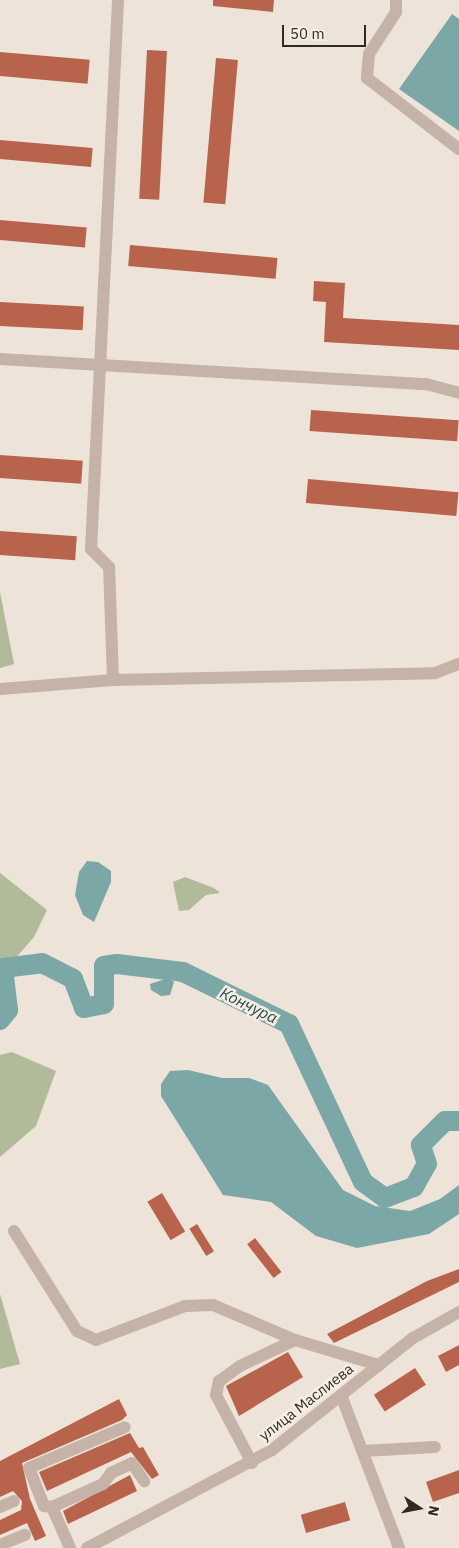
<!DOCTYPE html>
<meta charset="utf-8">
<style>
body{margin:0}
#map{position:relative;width:459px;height:1548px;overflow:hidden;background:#eee3d8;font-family:"IBM Plex Sans",sans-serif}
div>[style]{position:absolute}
.green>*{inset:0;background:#b1bb9a}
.water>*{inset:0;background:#7ba7a7}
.river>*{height:20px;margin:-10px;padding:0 10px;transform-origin:10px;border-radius:10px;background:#7ba7a7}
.building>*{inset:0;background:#b8634c;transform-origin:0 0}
.minor>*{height:12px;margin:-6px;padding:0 6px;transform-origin:6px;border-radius:6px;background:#c4b3a6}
span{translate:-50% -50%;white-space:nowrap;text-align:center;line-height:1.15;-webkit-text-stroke:5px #f6ede4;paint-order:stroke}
.street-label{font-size:15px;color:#312926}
.water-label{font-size:16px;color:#204c4e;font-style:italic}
.north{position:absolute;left:394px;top:1483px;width:50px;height:50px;-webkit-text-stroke:4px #f6ede4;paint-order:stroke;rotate:101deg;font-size:14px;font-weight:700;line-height:20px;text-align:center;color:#312926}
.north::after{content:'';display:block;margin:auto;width:18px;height:22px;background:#312926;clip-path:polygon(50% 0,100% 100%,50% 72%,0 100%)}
.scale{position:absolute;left:282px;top:25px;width:84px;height:22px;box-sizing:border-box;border:2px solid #312926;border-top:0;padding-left:6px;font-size:15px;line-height:18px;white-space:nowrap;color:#312926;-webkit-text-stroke:4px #f6ede4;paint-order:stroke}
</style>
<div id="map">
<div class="green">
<i style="clip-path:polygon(0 592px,14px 664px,0 668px)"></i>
<i style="clip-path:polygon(0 873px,47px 910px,34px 937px,0 976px)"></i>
<i style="clip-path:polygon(185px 877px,214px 888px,220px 893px,206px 895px,189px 910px,179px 911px,173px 882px)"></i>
<i style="clip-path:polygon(12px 1052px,56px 1071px,36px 1126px,0 1157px,0 1055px)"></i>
<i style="clip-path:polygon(0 1294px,20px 1364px,0 1369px)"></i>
</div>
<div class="water">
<i style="clip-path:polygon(452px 14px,459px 19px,459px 131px,399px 89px)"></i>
<i style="clip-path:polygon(87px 861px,98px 862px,111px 871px,111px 882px,94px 922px,83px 915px,75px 895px,79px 872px)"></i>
<i style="clip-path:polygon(168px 978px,174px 982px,170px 995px,161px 996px,151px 990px,150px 984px)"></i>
<i style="clip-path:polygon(188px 1070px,222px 1078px,249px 1078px,268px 1085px,343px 1190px,375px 1206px,410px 1211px,440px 1199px,459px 1185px,459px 1214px,429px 1234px,357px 1248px,316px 1236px,271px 1202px,223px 1195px,161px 1096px,161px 1084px,170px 1071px)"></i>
</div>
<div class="river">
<i style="left:0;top:1020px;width:13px;rotate:-51deg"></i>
<i style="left:8px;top:1010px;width:42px;rotate:-96.8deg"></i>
<i style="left:3px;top:968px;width:39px;rotate:-7deg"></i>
<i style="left:42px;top:963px;width:35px;rotate:27deg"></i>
<i style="left:73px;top:979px;width:31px;rotate:69deg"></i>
<i style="left:84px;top:1008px;width:20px;rotate:-11deg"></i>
<i style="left:104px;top:1004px;width:38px;rotate:-90deg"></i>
<i style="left:104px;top:966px;width:13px;rotate:-9deg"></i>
<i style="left:117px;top:964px;width:66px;rotate:6.9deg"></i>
<i style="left:183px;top:972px;width:118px;rotate:26.1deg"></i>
<i style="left:289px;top:1024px;width:174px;rotate:64.9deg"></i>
<i style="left:363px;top:1182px;width:27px;rotate:36deg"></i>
<i style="left:385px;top:1198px;width:31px;rotate:-21deg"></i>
<i style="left:414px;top:1187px;width:26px;rotate:-61deg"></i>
<i style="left:427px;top:1164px;width:20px;rotate:-108deg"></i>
<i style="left:421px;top:1145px;width:34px;rotate:-45deg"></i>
<i style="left:445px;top:1121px;width:14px"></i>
</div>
<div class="building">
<i style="clip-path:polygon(213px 0,274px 0,273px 12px,213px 6px)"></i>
<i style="left:147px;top:50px;width:20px;height:149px;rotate:3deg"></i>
<i style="left:0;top:52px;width:90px;height:24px;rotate:5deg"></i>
<i style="left:216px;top:58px;width:22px;height:145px;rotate:5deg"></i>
<i style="left:0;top:140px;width:93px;height:19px;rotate:5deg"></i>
<i style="left:0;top:220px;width:87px;height:20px;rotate:5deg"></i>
<i style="left:130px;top:245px;width:148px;height:21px;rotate:5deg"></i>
<i style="clip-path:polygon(314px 281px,345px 283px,343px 318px,459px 325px,459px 350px,324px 342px,326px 302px,313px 301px)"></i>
<i style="left:0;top:302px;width:84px;height:24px;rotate:3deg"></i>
<i style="left:311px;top:410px;width:148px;height:21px;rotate:4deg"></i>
<i style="left:0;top:455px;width:83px;height:23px;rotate:4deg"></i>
<i style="left:308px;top:479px;width:151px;height:24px;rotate:5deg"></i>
<i style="left:0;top:531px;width:77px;height:24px;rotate:4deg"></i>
<i style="left:162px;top:1193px;width:45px;height:17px;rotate:59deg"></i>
<i style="left:197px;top:1224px;width:32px;height:9px;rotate:58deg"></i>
<i style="left:255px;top:1238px;width:43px;height:10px;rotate:52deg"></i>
<i style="clip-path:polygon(459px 1269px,459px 1282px,334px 1343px,327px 1334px,427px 1281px)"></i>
<i style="clip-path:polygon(459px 1345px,459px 1365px,446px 1372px,438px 1356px)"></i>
<i style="clip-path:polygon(288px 1352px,303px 1377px,239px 1416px,226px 1386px)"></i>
<i style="left:415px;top:1368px;width:20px;height:49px;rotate:57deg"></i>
<i style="clip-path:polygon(119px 1399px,127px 1415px,122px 1420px,22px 1463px,30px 1499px,46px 1536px,35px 1541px,27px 1523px,0 1535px,0 1520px,21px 1510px,22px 1501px,13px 1491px,0 1497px,0 1461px)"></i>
<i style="clip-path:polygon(130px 1433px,139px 1448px,143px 1447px,159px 1475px,152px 1479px,131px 1452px,47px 1491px,39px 1472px)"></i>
<i style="clip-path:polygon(459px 1470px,459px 1493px,433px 1502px,426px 1482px)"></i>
<i style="clip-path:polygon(130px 1475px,137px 1491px,68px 1524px,63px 1511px)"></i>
<i style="left:345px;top:1502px;width:19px;height:46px;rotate:74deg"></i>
</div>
<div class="minor">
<i style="left:396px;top:0;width:12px;rotate:90deg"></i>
<i style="left:396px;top:12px;width:50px;rotate:122.7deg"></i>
<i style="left:369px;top:54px;width:24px;rotate:95deg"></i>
<i style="left:367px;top:78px;width:116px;rotate:37.7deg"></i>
<i style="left:0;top:359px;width:427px;rotate:3.4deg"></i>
<i style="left:426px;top:384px;width:34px;rotate:15deg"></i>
<i style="left:113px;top:680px;width:113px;rotate:-92deg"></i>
<i style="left:109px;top:567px;width:25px;rotate:-135deg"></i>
<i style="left:91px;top:549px;width:550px;rotate:-87.18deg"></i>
<i style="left:0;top:689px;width:113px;rotate:-4.6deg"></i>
<i style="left:113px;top:680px;width:322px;rotate:-1.2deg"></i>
<i style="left:435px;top:673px;width:26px;rotate:-21deg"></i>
<i style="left:14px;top:1231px;width:118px;rotate:57.8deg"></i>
<i style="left:77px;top:1331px;width:21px;rotate:25deg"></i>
<i style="left:96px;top:1340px;width:95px;rotate:-20.9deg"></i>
<i style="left:185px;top:1306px;width:28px;rotate:-2deg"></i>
<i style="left:213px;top:1305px;width:89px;rotate:23.1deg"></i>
<i style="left:295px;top:1340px;width:61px;rotate:154.7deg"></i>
<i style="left:240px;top:1366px;width:26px;rotate:144deg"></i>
<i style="left:219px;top:1381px;width:14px;rotate:102deg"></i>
<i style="left:216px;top:1395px;width:77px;rotate:62.1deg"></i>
<i style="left:295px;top:1340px;width:88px;rotate:16.6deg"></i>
<i style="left:341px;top:1395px;width:164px;rotate:69.2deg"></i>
<i style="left:363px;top:1451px;width:72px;rotate:-3.2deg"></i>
<i style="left:0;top:1507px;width:15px;rotate:-23deg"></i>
<i style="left:52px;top:1507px;width:56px;rotate:-24.3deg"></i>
<i style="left:103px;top:1484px;width:14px;rotate:-54deg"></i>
<i style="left:111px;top:1473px;width:23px;rotate:-25deg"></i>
<i style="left:132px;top:1463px;width:22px;rotate:56deg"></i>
<i style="left:0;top:1545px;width:27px;rotate:-22deg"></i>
<i style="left:70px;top:1548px;width:45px;rotate:-113.7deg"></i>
<i style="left:52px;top:1507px;width:8px;rotate:-173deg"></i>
<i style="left:44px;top:1506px;width:41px;rotate:-111.5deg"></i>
<i style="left:29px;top:1468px;width:104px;rotate:-23.1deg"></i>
<i style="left:87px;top:1548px;width:209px;rotate:-27.9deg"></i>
<i style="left:272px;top:1450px;width:180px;rotate:-38.5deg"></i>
<i style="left:413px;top:1338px;width:53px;rotate:-29.5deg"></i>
</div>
<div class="street-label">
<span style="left:306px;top:1402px;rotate:-38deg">улица Маслиева</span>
</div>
<div class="water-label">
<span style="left:249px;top:1005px;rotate:26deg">Кончура</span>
</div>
<div class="north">N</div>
<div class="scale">50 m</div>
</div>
